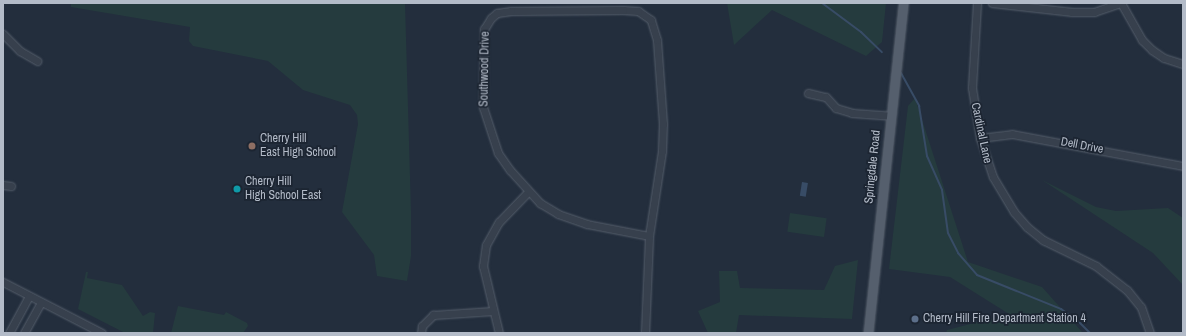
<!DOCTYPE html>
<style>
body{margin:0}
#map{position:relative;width:1186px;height:336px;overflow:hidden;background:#232e3d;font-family:"Archivo Narrow",sans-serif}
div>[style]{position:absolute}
.green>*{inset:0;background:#253b3e;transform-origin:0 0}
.water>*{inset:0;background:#384c66;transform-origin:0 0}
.stream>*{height:2px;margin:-1px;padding:0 1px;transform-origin:1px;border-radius:1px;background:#384c66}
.roads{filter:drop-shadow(0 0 1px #555e6b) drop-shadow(0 0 1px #555e6b)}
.minor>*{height:7px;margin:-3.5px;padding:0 3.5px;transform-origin:3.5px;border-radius:3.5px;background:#37404d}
.major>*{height:9px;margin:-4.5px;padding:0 4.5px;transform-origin:4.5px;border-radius:4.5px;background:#555f6d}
.dots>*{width:11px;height:11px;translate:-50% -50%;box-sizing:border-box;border:2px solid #1c2532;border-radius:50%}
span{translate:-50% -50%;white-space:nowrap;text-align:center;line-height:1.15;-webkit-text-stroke:3.5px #1c2532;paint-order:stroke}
.street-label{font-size:12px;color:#b3bbc8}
.poi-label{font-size:12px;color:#b3bbc8}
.left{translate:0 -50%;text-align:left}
.frame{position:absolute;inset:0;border:4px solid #b3bbc8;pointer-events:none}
</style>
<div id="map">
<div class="green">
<i style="clip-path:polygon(71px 3px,405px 3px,411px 212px,411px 256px,407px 281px,377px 276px,374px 255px,342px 212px,358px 124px,357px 115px,350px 105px,303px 90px,268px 61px,193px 46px,189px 41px,190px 27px,71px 7px)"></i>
<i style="clip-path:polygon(727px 3px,886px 3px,882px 42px,866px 56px,772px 10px,734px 45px)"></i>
<i style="clip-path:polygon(915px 98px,968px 262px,1042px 287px,1083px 333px,946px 333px,947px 330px,1009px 314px,950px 277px,889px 269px,908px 106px)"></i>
<i style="clip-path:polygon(1042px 180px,1096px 207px,1116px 211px,1168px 208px,1183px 218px,1183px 285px,1153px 253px)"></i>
<i style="left:790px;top:213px;width:37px;height:19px;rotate:8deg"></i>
<i style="clip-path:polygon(858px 260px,852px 319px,739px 315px,736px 333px,708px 333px,698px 311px,720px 302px,719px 271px,737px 271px,740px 288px,824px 290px,835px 266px)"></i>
<i style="clip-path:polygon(86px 272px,88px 272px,87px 278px,122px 285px,143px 316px,150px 312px,155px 313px,153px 333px,125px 333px,78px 309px)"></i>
<i style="clip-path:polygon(178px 306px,224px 315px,226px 312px,247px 323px,248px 326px,243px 333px,171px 333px)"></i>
</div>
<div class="water">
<i style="left:802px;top:182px;width:6px;height:14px;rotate:9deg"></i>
</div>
<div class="stream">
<i style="left:822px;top:3px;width:49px;rotate:36.6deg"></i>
<i style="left:861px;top:32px;width:29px;rotate:44deg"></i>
<i style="left:901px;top:73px;width:38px;rotate:61deg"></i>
<i style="left:919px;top:106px;width:51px;rotate:80.9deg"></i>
<i style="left:927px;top:156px;width:37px;rotate:66deg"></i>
<i style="left:942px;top:190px;width:43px;rotate:82.1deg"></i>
<i style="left:948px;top:233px;width:22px;rotate:63deg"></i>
<i style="left:958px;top:253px;width:29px;rotate:49deg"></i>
<i style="left:977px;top:275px;width:91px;rotate:22deg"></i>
<i style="left:1061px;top:309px;width:19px;rotate:35deg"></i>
<i style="left:1077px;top:320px;width:18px;rotate:45deg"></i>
</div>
<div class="roads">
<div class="minor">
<i style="left:977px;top:3px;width:85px;rotate:93.4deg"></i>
<i style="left:972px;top:88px;width:51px;rotate:80.9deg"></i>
<i style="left:980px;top:138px;width:41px;rotate:71.6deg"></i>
<i style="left:993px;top:177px;width:41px;rotate:59deg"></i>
<i style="left:1014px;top:212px;width:20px;rotate:49deg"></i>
<i style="left:1027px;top:227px;width:21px;rotate:39deg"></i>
<i style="left:1043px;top:240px;width:59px;rotate:26.1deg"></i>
<i style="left:1096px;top:266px;width:39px;rotate:38deg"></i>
<i style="left:1127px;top:290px;width:22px;rotate:51deg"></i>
<i style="left:1141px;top:307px;width:28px;rotate:71deg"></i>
<i style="left:992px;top:3px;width:81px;rotate:6.4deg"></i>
<i style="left:1072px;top:12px;width:22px"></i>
<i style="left:1094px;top:12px;width:28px;rotate:-19deg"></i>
<i style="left:1121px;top:3px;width:43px;rotate:60.4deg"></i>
<i style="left:1142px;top:40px;width:14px;rotate:45deg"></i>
<i style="left:1152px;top:50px;width:14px;rotate:34deg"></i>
<i style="left:1164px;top:58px;width:20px;rotate:18deg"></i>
<i style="left:3px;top:34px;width:24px;rotate:45deg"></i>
<i style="left:20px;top:51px;width:20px;rotate:30deg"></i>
<i style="left:808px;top:93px;width:18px;rotate:13deg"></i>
<i style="left:826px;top:97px;width:15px;rotate:48deg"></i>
<i style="left:836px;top:108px;width:17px;rotate:17deg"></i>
<i style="left:852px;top:113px;width:39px;rotate:4deg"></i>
<i style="left:980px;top:138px;width:32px;rotate:-7deg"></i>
<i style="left:1012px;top:134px;width:174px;rotate:10.6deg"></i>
<i style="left:3px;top:185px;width:8px;rotate:7deg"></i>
<i style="left:3px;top:282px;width:111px;rotate:27.3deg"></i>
<i style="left:9px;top:333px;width:42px;rotate:-61.6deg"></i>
<i style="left:24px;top:333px;width:35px;rotate:-61deg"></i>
<i style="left:421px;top:333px;width:7px;rotate:-82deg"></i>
<i style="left:422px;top:326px;width:16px;rotate:-45deg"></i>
<i style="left:433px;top:315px;width:60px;rotate:-3.8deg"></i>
<i style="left:499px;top:333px;width:69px;rotate:-103.4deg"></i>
<i style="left:483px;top:266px;width:21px;rotate:-82deg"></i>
<i style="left:486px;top:245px;width:26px;rotate:-61deg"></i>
<i style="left:499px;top:222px;width:42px;rotate:-46deg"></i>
<i style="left:645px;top:333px;width:97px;rotate:-87.6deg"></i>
<i style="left:649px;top:236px;width:86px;rotate:-81.3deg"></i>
<i style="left:662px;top:151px;width:27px;rotate:-88deg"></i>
<i style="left:663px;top:124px;width:84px;rotate:-94.1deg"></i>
<i style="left:657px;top:40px;width:21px;rotate:-107deg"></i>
<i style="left:651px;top:20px;width:16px;rotate:-145deg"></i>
<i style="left:638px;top:11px;width:15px;rotate:-176deg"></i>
<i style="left:623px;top:10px;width:112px;rotate:179.5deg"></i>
<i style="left:511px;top:11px;width:14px;rotate:172deg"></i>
<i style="left:497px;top:13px;width:8px;rotate:140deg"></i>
<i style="left:491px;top:18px;width:13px;rotate:122deg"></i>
<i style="left:484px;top:29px;width:78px;rotate:90.7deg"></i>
<i style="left:483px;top:107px;width:48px;rotate:71.9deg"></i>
<i style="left:498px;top:153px;width:21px;rotate:55deg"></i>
<i style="left:510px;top:170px;width:45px;rotate:47.7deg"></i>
<i style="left:540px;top:203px;width:21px;rotate:31deg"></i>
<i style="left:558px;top:214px;width:31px;rotate:19deg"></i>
<i style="left:587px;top:224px;width:63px;rotate:11deg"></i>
</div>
<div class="major">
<i style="left:868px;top:333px;width:332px;rotate:-83.9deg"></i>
</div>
</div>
<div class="dots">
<i style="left:252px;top:146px;background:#8d6e63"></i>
<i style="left:237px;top:189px;background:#0f9aa8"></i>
<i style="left:915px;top:319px;background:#5c6f8a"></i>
</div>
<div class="street-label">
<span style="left:485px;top:69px;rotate:-89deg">Southwood Drive</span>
<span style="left:981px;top:133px;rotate:78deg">Cardinal Lane</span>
<span style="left:1082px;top:146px;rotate:11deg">Dell Drive</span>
<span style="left:873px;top:167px;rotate:-84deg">Springdale Road</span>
</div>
<div class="poi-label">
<span class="left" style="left:260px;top:146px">Cherry Hill<br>East High School</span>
<span class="left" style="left:245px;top:189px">Cherry Hill<br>High School East</span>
<span class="left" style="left:923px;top:319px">Cherry Hill Fire Department Station 4</span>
</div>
<div class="frame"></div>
</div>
